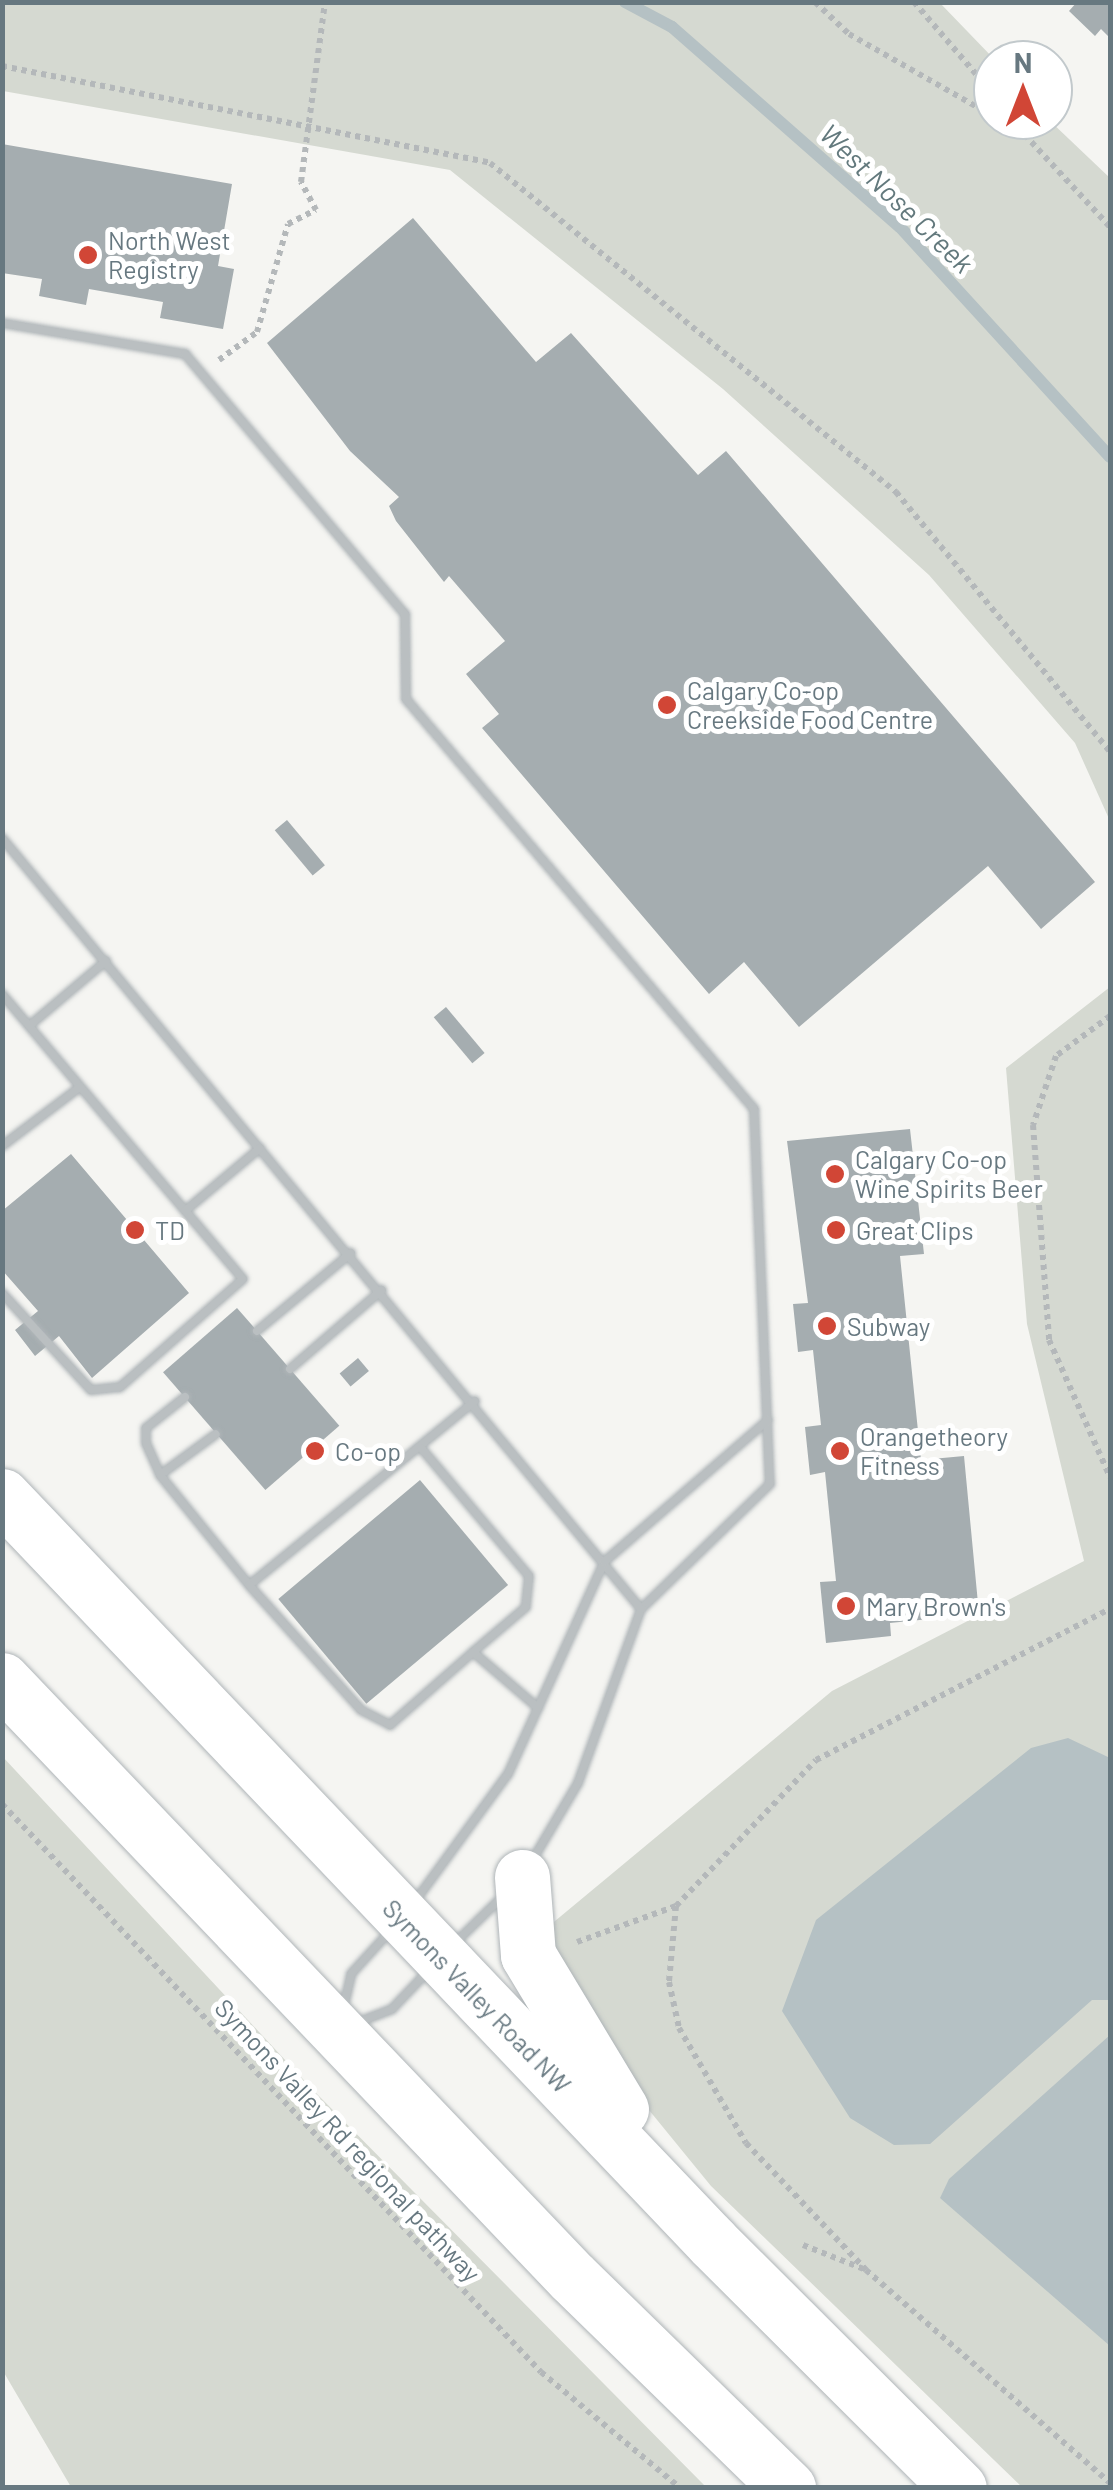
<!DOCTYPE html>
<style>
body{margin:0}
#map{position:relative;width:1113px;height:2490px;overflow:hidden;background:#f5f5f2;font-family:Barlow,sans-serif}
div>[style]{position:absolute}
.green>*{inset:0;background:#d5d9d1}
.water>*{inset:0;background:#b5c1c4}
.stream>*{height:12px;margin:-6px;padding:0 6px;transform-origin:6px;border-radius:6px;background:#b5c1c4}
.building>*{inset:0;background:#a5adb0;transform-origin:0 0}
.path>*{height:6px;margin-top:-3px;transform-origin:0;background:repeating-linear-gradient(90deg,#b4b8ba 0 5px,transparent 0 10px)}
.roads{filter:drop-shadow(0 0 2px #afb5b8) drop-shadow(0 0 2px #afb5b8)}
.service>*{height:8px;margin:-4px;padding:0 4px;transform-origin:4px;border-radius:4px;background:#babfc1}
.secondary>*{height:55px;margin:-27.5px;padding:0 27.5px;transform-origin:27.5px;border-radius:27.5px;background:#fff}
.dots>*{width:28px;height:28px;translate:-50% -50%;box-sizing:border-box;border:5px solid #fff;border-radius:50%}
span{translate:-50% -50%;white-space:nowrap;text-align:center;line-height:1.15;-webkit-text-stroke:10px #fff;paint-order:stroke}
.poi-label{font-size:25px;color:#677880}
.left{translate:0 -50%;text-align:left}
.street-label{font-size:25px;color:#677880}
.water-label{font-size:28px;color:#63797d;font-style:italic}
.frame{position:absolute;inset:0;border:5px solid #677880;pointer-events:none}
.north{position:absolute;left:973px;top:40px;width:100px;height:100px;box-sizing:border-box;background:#fff;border:2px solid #c2c9cc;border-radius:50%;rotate:0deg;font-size:28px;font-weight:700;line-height:40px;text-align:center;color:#677880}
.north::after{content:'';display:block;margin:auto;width:35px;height:45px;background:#d14636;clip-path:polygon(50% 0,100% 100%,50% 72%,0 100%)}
</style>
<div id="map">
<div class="green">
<i style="clip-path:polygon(2px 3px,940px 3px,995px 60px,993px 120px,1049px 120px,1110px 178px,1110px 821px,1075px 743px,929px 575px,723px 389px,450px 170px,3px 91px)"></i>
<i style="clip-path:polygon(1110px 987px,1110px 2487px,1022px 2487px,711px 2186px,600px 2050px,543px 1931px,832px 1691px,1084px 1561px,1027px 1324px,1006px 1068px)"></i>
<i style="clip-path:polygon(2px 1756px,314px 2091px,706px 2487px,71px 2487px,3px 2371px)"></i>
</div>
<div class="water">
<i style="clip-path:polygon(1068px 1738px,1110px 1758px,1110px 2000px,1092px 2000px,930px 2144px,894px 2145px,850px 2118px,782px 2011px,816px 1920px,1031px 1748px)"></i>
<i style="clip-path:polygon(1110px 2035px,1110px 2346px,940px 2198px,949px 2179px)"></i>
</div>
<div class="stream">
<i style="left:625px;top:2px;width:53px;rotate:28deg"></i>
<i style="left:672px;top:27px;width:303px;rotate:41.3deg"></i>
<i style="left:900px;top:227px;width:311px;rotate:47.6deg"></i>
</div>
<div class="building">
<i style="clip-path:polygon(1077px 2px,1110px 2px,1110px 38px,1101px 29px,1095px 36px,1069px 11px)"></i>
<i style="clip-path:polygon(2px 144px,232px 184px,218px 266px,234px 269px,223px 329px,160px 318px,163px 302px,89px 289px,86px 305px,39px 296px,42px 279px,2px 273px)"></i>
<i style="clip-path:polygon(413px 218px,536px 362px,571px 333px,698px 475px,726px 451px,1095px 882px,1041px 929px,988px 866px,799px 1027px,744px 962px,709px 994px,482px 728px,499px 714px,466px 674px,505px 641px,449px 576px,444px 582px,396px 521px,389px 506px,399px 497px,350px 451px,267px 343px)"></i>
<i style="left:287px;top:820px;width:59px;height:16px;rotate:50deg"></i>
<i style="left:446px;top:1007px;width:60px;height:16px;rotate:50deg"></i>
<i style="clip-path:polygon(910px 1129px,924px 1254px,900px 1256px,921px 1460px,964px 1456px,979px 1614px,890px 1623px,891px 1636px,826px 1643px,820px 1582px,836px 1581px,825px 1472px,810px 1475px,805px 1427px,821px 1425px,813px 1350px,798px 1352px,793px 1304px,808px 1303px,787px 1141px)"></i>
<i style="clip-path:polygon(71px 1154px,189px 1293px,92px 1378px,59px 1336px,35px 1356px,15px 1330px,38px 1311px,2px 1270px,2px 1211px)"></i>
<i style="left:237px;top:1308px;width:156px;height:98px;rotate:49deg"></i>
<i style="left:358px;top:1358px;width:17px;height:24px;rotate:50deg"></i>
<i style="left:420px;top:1480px;width:137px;height:185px;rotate:50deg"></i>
</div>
<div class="path">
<i style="left:815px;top:2px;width:47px;rotate:43.3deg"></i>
<i style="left:849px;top:34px;width:166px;rotate:29.7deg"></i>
<i style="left:914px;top:2px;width:121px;rotate:49.3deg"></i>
<i style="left:2px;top:66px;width:498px;rotate:11.2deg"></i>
<i style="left:490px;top:163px;width:523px;rotate:39.02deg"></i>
<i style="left:896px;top:492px;width:337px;rotate:50.5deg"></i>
<i style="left:1011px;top:120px;width:146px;rotate:47.2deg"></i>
<i style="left:219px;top:360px;width:47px;rotate:-36.4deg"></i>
<i style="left:257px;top:332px;width:112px;rotate:-74deg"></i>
<i style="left:288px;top:224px;width:31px;rotate:-27deg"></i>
<i style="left:316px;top:210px;width:32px;rotate:-118deg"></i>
<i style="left:301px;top:182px;width:182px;rotate:-82.4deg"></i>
<i style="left:1110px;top:1016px;width:67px;rotate:143.5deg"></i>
<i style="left:1056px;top:1056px;width:73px;rotate:108.4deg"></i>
<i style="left:1033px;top:1125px;width:216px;rotate:85.7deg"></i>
<i style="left:1049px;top:1340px;width:150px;rotate:66deg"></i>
<i style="left:2px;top:1804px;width:783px;rotate:46.5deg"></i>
<i style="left:541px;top:2372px;width:181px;rotate:39.8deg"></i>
<i style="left:676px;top:1906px;width:76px;rotate:95.3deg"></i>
<i style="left:669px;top:1982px;width:47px;rotate:77.7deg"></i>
<i style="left:679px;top:2028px;width:133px;rotate:59.8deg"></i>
<i style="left:746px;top:2143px;width:175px;rotate:46.6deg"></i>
<i style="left:866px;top:2270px;width:324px;rotate:41.1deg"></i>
<i style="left:577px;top:1942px;width:105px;rotate:-20deg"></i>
<i style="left:676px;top:1906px;width:202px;rotate:-46.2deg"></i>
<i style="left:816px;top:1760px;width:331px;rotate:-27.2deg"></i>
<i style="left:803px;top:2245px;width:68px;rotate:21.6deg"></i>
</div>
<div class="roads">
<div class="service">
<i style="left:2px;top:323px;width:186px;rotate:9.6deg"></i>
<i style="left:185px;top:354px;width:341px;rotate:49.8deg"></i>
<i style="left:405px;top:614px;width:85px;rotate:89.3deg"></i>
<i style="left:406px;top:699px;width:538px;rotate:49.68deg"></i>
<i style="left:754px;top:1109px;width:375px;rotate:87.6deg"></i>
<i style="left:770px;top:1484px;width:180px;rotate:135.9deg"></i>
<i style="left:641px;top:1609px;width:185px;rotate:109.9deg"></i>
<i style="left:578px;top:1783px;width:88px;rotate:120.6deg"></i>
<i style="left:2px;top:838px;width:1001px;rotate:50.35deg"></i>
<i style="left:2px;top:994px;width:373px;rotate:49.8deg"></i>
<i style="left:243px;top:1279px;width:164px;rotate:138.7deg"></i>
<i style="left:120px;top:1387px;width:29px;rotate:174deg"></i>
<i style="left:91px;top:1390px;width:132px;rotate:-132.5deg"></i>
<i style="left:29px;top:1026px;width:101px;rotate:-40.2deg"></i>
<i style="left:2px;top:1146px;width:98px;rotate:-37.1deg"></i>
<i style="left:185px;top:1211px;width:98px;rotate:-40deg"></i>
<i style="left:257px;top:1331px;width:122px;rotate:-39.7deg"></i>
<i style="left:290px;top:1369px;width:121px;rotate:-40.7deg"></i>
<i style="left:185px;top:1397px;width:50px;rotate:141.5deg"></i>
<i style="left:146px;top:1428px;width:15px;rotate:90deg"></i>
<i style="left:146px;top:1443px;width:35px;rotate:66deg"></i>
<i style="left:160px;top:1475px;width:141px;rotate:51deg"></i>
<i style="left:475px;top:1401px;width:291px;rotate:140.8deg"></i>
<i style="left:249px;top:1585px;width:168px;rotate:48.1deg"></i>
<i style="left:361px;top:1710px;width:33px;rotate:27deg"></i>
<i style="left:390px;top:1725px;width:111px;rotate:-41.3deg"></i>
<i style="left:473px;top:1652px;width:86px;rotate:40.7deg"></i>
<i style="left:422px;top:1449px;width:166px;rotate:49.9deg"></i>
<i style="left:529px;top:1576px;width:31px;rotate:96deg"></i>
<i style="left:526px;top:1607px;width:70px;rotate:139.7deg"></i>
<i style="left:160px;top:1475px;width:69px;rotate:-36.2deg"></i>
<i style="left:416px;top:1900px;width:156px;rotate:-53.9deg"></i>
<i style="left:508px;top:1774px;width:233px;rotate:-65.6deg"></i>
<i style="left:604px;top:1562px;width:217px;rotate:-40.9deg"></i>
<i style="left:455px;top:1943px;width:66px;rotate:-44.4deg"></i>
<i style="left:343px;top:2010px;width:37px;rotate:-77deg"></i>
<i style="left:351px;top:1974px;width:59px;rotate:-47.7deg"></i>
<i style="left:356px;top:2023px;width:39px;rotate:-21deg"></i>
<i style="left:392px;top:2009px;width:52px;rotate:-46.5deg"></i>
</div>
<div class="secondary">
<i style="left:2px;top:1496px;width:1031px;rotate:46.41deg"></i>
<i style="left:713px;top:2243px;width:347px;rotate:44.9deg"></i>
<i style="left:2px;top:1680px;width:825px;rotate:46.33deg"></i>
<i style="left:572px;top:2277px;width:302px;rotate:44.3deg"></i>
<i style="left:522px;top:1877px;width:78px;rotate:85.6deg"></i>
<i style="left:528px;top:1955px;width:180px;rotate:58.9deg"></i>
</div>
</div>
<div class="dots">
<i style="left:88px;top:255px;background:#d14636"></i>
<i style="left:667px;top:705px;background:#d14636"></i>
<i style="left:835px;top:1174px;background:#d14636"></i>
<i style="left:135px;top:1230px;background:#d14636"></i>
<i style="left:836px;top:1230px;background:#d14636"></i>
<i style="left:827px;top:1326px;background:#d14636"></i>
<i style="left:315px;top:1451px;background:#d14636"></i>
<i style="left:840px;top:1451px;background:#d14636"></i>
<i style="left:846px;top:1606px;background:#d14636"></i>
</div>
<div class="poi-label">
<span class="left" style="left:108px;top:255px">North West<br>Registry</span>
<span class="left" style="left:687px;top:705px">Calgary Co-op<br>Creekside Food Centre</span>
<span class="left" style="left:855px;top:1174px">Calgary Co-op<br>Wine Spirits Beer</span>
<span class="left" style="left:155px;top:1230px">TD</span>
<span class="left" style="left:856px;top:1230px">Great Clips</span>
<span class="left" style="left:847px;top:1326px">Subway</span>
<span class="left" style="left:860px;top:1451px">Orangetheory<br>Fitness</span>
<span class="left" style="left:335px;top:1451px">Co-op</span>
<span class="left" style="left:866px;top:1606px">Mary Brown's</span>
</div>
<div class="street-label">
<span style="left:477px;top:1996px;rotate:46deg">Symons Valley Road NW</span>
<span style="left:348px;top:2140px;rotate:47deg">Symons Valley Rd regional pathway</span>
</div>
<div class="water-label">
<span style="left:897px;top:198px;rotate:44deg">West Nose Creek</span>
</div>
<div class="frame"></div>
<div class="north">N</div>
</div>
